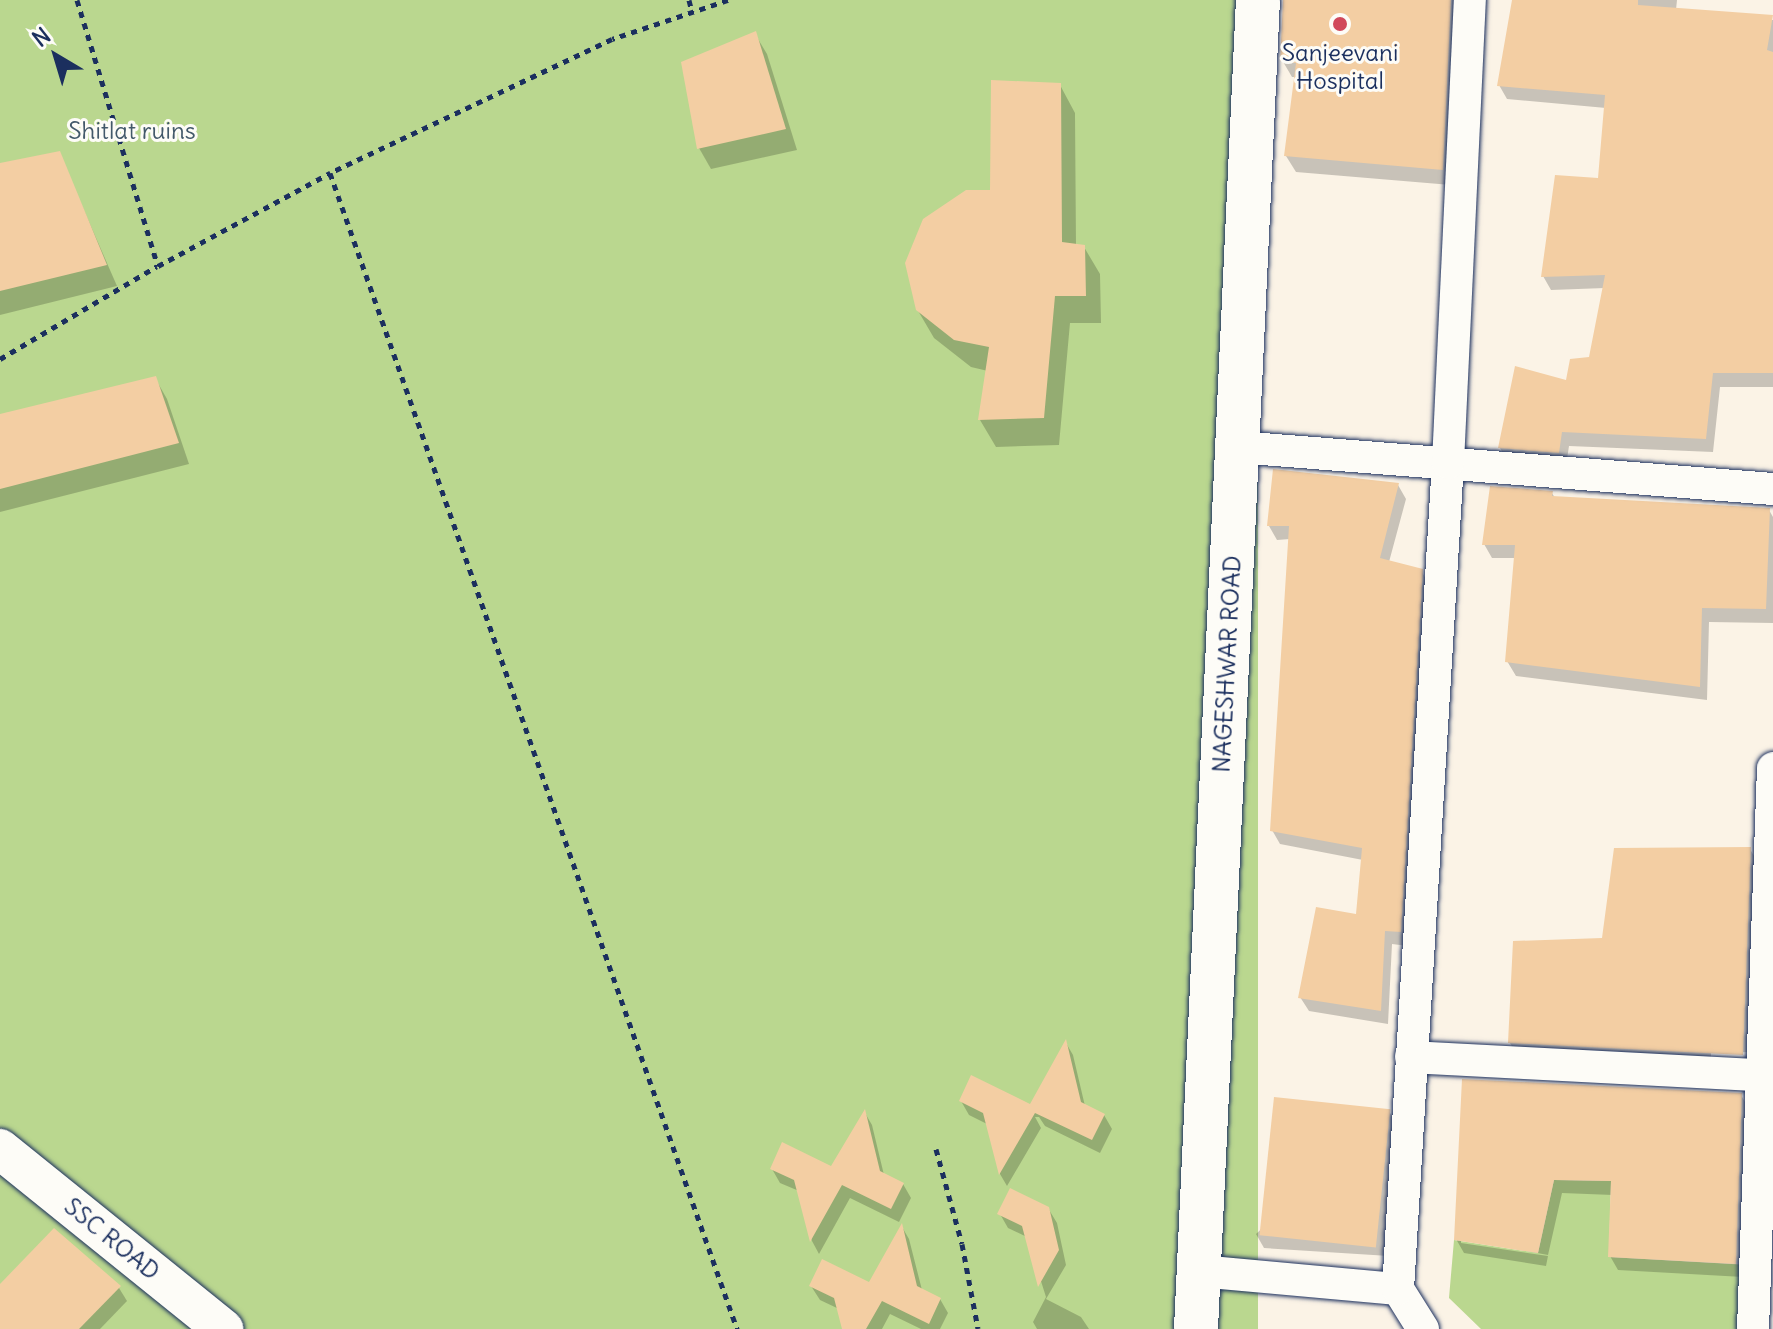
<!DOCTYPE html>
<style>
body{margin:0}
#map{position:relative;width:1773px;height:1329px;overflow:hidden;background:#fbf3e6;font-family:Delius,sans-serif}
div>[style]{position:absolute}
.green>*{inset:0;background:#bad78f;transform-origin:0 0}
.shadow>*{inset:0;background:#0003}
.building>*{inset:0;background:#f3cea3;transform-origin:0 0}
.path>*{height:5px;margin-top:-2.5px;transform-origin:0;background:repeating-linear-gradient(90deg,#1b2f5e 0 6px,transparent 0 12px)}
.roads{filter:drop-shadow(0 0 2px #1b2f5e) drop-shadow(0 0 2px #1b2f5e)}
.minor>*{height:32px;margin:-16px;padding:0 16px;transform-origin:16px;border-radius:16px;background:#fdfcf7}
.tertiary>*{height:40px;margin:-20px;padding:0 20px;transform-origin:20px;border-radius:20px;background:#fdfcf7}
.primary>*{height:44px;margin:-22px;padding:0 22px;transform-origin:22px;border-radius:22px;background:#fdfcf7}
.dots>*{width:22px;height:22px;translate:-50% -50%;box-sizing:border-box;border:4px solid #fdfcf7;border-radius:50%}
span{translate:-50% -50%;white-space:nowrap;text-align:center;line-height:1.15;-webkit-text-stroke:6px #fdfcf7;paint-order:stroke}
.poi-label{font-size:24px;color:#1b2f5e}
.park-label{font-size:24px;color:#43596a}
.street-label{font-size:24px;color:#1b2f5e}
.north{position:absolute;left:16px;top:16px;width:80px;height:80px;-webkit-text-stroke:6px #fdfcf7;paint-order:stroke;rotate:322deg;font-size:22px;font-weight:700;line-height:32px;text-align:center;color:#1b2f5e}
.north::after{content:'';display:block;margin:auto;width:28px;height:36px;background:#1b2f5e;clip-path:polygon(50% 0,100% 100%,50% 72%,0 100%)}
</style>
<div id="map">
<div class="green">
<i style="left:0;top:0;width:1258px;height:1329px"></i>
<i style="clip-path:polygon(1554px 1180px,1611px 1181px,1609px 1257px,1749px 1265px,1746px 1329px,1481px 1329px,1449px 1298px,1454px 1240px,1538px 1253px)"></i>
</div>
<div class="shadow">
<i style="clip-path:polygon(1285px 0,1466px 0,1451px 185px,1296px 172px,1286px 156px,1297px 77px,1292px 77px,1282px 60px)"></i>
<i style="clip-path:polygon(1514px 0,1677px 0,1676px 10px,1773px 20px,1773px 387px,1720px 387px,1713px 452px,1569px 446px,1566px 466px,1508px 462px,1500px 448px,1591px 359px,1605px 288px,1551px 290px,1543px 276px,1600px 181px,1606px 108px,1507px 99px,1499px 85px)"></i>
<i style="clip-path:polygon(755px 34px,767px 54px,797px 150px,711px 169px,699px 148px)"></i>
<i style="clip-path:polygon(1060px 85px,1075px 113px,1076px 246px,1084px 247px,1100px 274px,1101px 323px,1070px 323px,1059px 445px,996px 447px,980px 420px,988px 371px,971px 367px,934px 338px,917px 309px)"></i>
<i style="clip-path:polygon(59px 153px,117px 286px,0 315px,0 165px)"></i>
<i style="clip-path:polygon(155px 378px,167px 399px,189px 464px,0 512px,0 416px)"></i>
<i style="clip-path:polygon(1398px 485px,1406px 499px,1389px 562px,1421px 570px,1429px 585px,1408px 946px,1392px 944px,1388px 1024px,1309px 1011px,1300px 997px,1358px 916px,1363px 860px,1280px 844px,1272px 830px,1290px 539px,1277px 540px,1269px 526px)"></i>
<i style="clip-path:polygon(1552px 493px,1555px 498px,1769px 510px,1773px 517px,1773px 623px,1709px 622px,1707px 700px,1516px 676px,1507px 661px,1516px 558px,1492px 558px,1484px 544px)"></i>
<i style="clip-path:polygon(1750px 849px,1758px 863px,1751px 1052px,1711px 1053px,1711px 1067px,1518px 1057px,1510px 1043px,1604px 940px)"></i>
<i style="clip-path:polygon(1066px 1043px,1073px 1055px,1085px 1106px,1104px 1115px,1112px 1129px,1100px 1153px,1045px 1126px,1039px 1117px,1035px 1117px,1041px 1128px,1007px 1186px,1000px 1174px,987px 1124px,969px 1115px,961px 1101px,1031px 1106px)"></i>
<i style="clip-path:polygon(1464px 1081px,1741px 1095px,1749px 1109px,1743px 1277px,1618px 1270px,1610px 1256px,1613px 1195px,1562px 1193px,1548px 1255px,1461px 1239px,1461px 1243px,1548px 1256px,1546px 1266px,1464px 1253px,1456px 1239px)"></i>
<i style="clip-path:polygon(1389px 1111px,1397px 1125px,1389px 1256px,1264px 1248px,1256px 1234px)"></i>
<i style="clip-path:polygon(865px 1113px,872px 1125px,884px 1175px,903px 1184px,911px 1198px,899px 1222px,850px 1198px,819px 1254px,812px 1241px,799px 1191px,780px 1183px,772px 1169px,832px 1169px)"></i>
<i style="clip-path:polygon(1048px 1208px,1057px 1223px,1066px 1265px,1046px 1299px,1081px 1317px,1089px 1329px,1037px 1329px,1033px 1322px,1046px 1297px,1027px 1237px,1008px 1228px,1000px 1214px)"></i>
<i style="clip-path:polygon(902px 1227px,909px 1239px,922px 1290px,940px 1299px,948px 1313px,940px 1329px,921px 1329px,890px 1314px,882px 1329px,844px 1329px,839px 1309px,820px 1300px,811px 1286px,870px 1285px)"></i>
<i style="clip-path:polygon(0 1287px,119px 1288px,127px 1301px,100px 1329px,9px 1329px,0 1314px)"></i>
</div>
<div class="building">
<i style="clip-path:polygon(1283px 0,1451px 0,1443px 170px,1284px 156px,1296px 63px,1280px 61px)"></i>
<i style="clip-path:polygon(1512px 0,1638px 0,1638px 5px,1773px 15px,1767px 50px,1773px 52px,1773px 373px,1713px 373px,1706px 439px,1562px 432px,1559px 453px,1498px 448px,1515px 366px,1566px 380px,1570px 359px,1589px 357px,1605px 275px,1541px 277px,1555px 175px,1598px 178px,1605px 95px,1497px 86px)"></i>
<i style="clip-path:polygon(756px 31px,786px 129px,697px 149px,681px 62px)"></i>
<i style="clip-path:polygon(991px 80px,1061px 83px,1062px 242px,1085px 245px,1086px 296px,1055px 296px,1044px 418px,978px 420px,989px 347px,954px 340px,916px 310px,905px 263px,923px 219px,966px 190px,990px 190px)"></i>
<i style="clip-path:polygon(60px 151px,107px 265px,0 291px,0 163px)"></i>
<i style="clip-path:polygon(156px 376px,179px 443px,0 489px,0 414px)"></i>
<i style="clip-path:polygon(1273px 469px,1399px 483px,1380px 558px,1423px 569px,1401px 932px,1385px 931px,1381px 1011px,1298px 998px,1316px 907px,1356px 914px,1362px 848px,1270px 831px,1289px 526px,1267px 526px)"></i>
<i style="clip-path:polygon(1490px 486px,1553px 491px,1552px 496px,1770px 508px,1766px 609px,1702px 608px,1700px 687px,1505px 662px,1515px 545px,1482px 545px)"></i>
<i style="clip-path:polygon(1751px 847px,1743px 1055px,1508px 1043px,1513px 941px,1602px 938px,1614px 848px)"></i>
<i style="clip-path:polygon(1066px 1039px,1081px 1102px,1105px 1114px,1092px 1140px,1035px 1113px,999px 1175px,983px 1113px,959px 1101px,971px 1075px,1030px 1104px)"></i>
<i style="clip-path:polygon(1462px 1079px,1742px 1093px,1736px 1264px,1608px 1257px,1611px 1181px,1554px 1180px,1538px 1253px,1454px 1240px)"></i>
<i style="left:1274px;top:1097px;width:117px;height:139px;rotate:6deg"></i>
<i style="clip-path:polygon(865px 1109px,880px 1171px,904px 1183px,891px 1209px,842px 1185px,810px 1242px,794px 1180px,770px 1169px,782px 1142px,831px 1166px)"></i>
<i style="clip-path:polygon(1010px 1188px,1049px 1207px,1059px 1250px,1038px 1287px,1022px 1226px,997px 1214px)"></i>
<i style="clip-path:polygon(902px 1223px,917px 1286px,941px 1298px,929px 1324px,882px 1301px,866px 1329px,842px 1329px,834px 1298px,809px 1286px,822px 1259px,869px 1282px)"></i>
<i style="clip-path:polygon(54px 1228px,121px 1286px,79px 1329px,0 1329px,0 1284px)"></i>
</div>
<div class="path">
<i style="left:77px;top:0;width:278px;rotate:73.1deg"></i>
<i style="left:158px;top:266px;width:196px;rotate:-28.4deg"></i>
<i style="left:689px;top:0;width:12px;rotate:76deg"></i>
<i style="left:728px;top:0;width:122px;rotate:161.4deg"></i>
<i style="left:612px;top:39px;width:312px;rotate:154.6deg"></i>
<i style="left:330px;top:173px;width:1226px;rotate:70.6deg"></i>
<i style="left:0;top:359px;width:182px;rotate:-30.6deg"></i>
<i style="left:936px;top:1149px;width:98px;rotate:74.7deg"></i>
<i style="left:962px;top:1244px;width:86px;rotate:79.3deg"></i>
</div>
<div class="roads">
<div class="minor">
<i style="left:1237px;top:447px;width:538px;rotate:4.48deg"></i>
<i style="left:1411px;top:1057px;width:362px;rotate:3deg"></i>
<i style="left:1199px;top:1271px;width:200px;rotate:5.2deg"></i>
<i style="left:1423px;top:1329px;width:47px;rotate:-122deg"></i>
<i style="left:1398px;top:1289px;width:828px;rotate:-86.54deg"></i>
<i style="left:1448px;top:463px;width:464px;rotate:-87.3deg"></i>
<i style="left:1753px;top:1329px;width:561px;rotate:-87.96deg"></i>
</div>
<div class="tertiary">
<i style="left:0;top:1149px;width:287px;rotate:38.9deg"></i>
</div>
<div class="primary">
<i style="left:1196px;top:1329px;width:1330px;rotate:-87.33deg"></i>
</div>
</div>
<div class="dots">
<i style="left:1340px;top:24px;background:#d1495b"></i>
</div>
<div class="poi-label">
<span style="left:1340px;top:67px">Sanjeevani<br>Hospital</span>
</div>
<div class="park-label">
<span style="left:132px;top:131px">Shitlat ruins</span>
</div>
<div class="street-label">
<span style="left:1227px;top:664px;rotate:-87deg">NAGESHWAR ROAD</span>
<span style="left:112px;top:1239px;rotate:39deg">SSC ROAD</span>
</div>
<div class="north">N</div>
</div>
